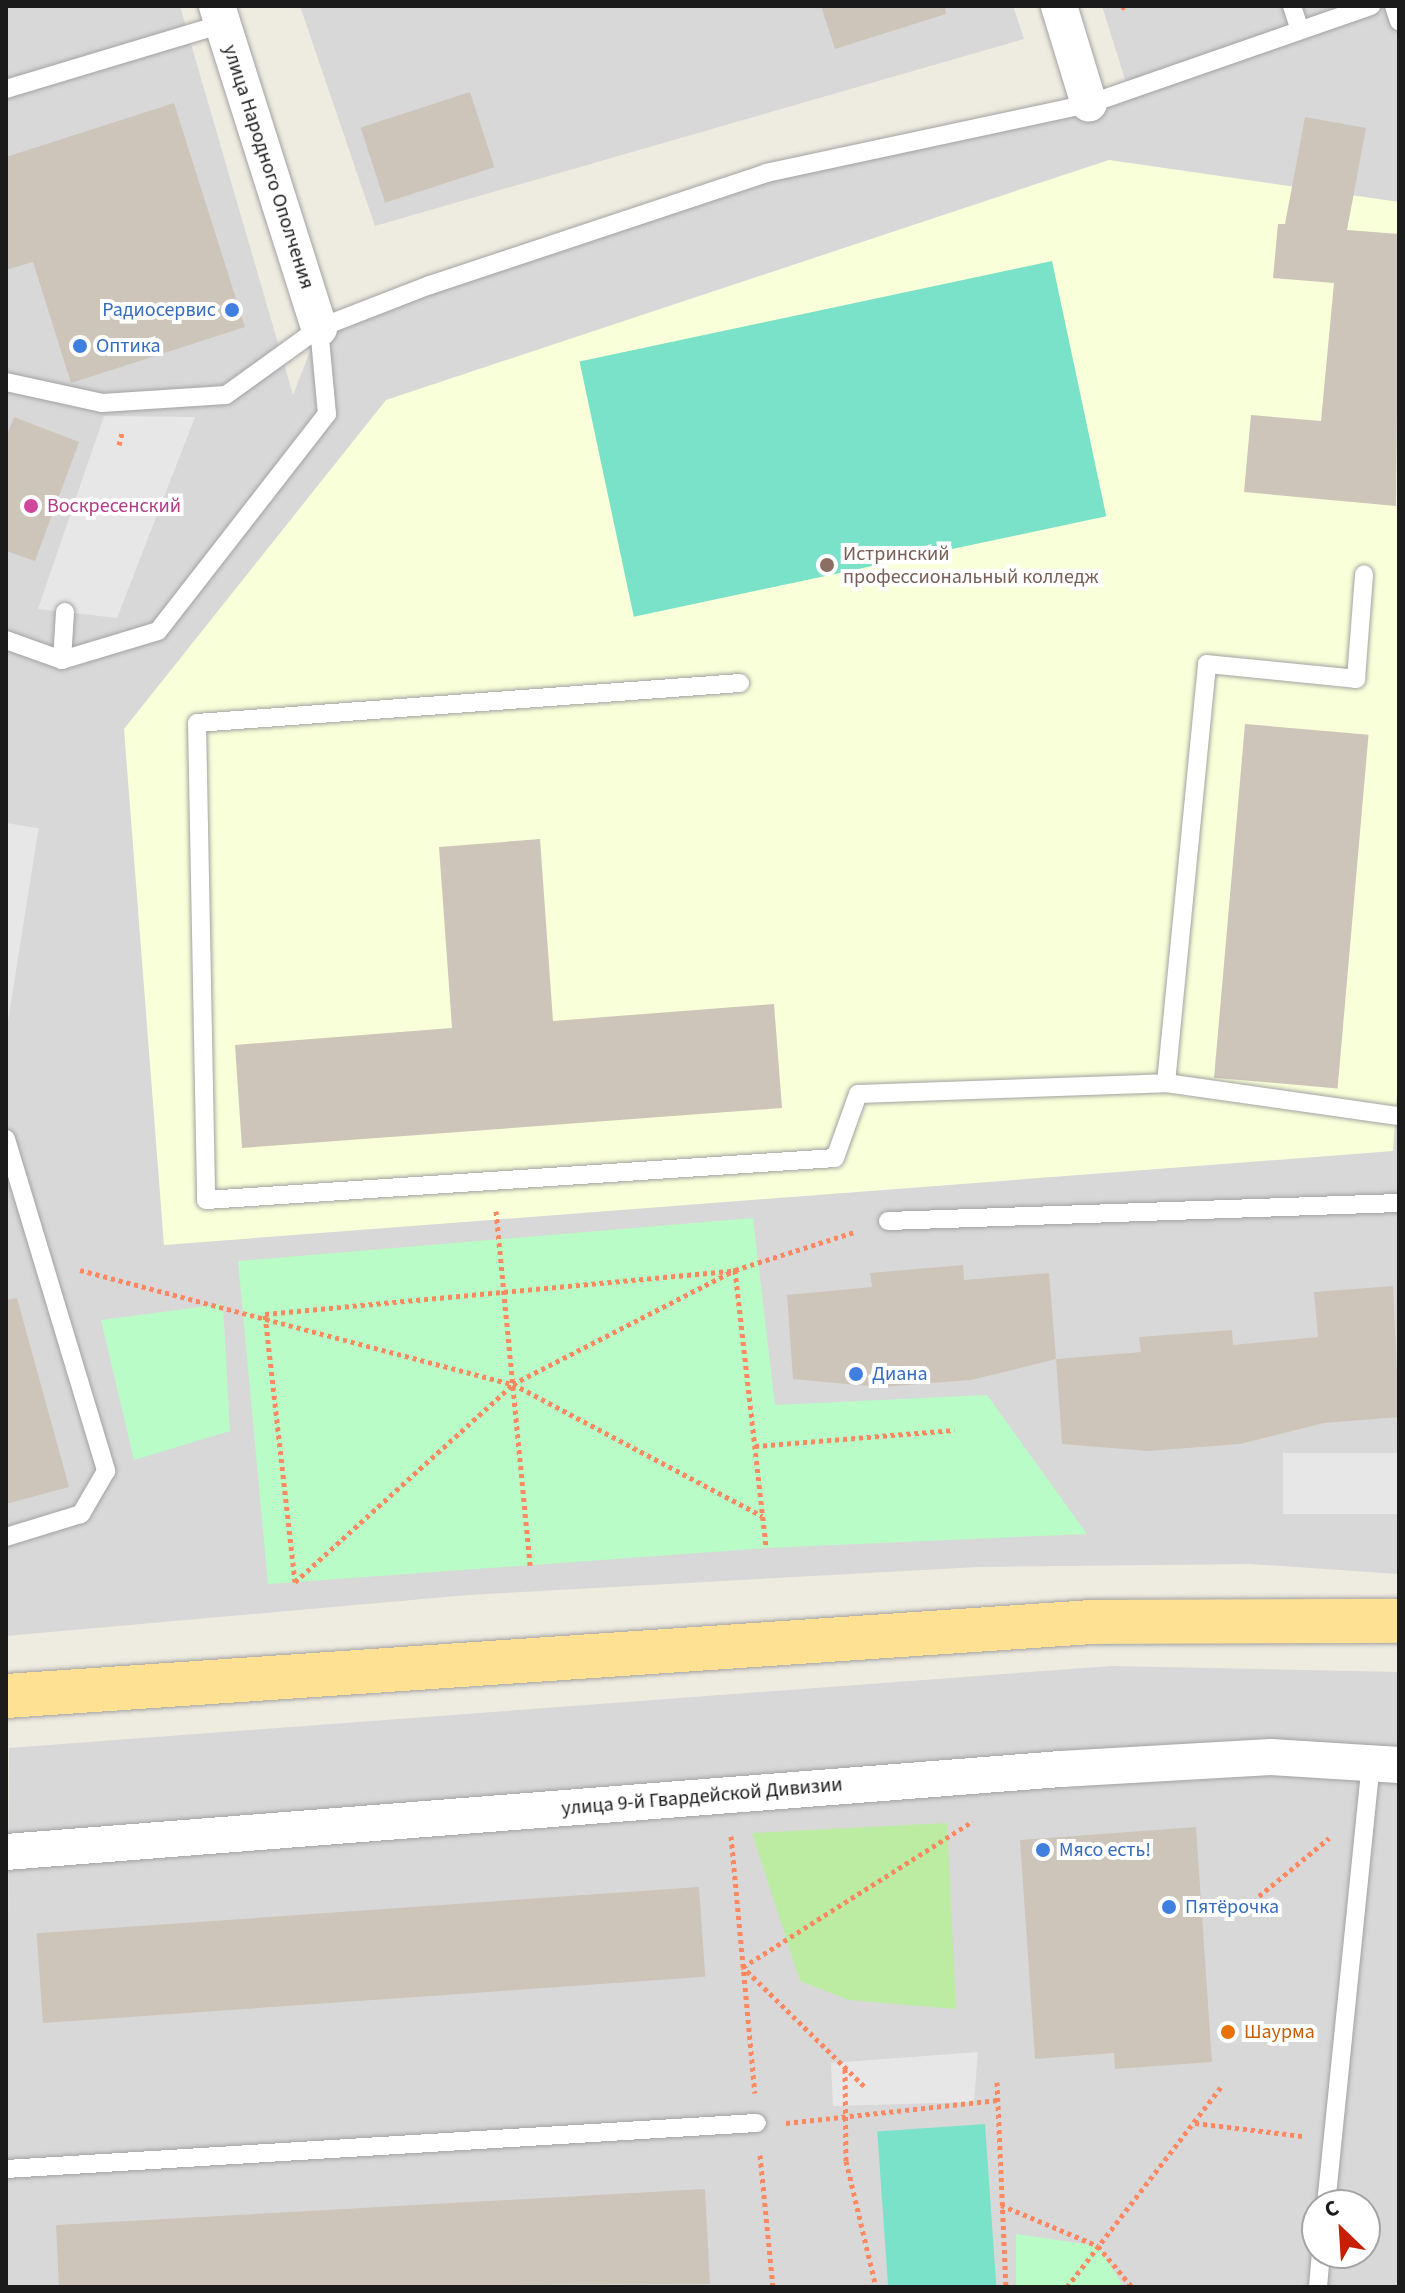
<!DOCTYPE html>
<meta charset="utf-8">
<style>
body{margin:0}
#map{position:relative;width:1405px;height:2293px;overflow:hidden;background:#eeebe0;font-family:"Source Sans 3",sans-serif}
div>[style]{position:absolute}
.residential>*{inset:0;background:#d9d8d8}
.education>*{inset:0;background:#f9ffd8}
.grass>*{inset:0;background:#bbeca2}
.park>*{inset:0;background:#b9fcc8}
.pitch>*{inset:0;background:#79e2c9;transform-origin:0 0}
.parking>*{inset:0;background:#e7e7e7;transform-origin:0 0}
.building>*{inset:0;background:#cdc5b9;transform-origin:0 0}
.path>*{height:5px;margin-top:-2.5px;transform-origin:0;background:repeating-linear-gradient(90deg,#ff8860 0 4px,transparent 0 8px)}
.roads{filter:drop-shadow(0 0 2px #a2a2a2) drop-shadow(0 0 2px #a2a2a2)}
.lane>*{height:18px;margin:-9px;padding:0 9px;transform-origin:9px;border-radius:9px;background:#fff}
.street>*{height:36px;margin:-18px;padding:0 18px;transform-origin:18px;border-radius:18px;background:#fff}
.primary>*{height:44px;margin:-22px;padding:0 22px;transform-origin:22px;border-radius:22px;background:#ffe194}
.dots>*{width:22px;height:22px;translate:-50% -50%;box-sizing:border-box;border:4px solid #fff;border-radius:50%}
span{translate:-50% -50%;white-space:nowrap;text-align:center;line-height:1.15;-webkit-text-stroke:8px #fff;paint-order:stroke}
.street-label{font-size:20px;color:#1b1b1b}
.shop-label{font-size:20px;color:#366cbe}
.right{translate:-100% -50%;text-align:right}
.left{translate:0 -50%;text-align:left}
.hotel-label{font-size:20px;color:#b23c85}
.education-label{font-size:20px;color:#785e54}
.food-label{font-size:20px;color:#c56008}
.frame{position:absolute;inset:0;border:8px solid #1b1b1b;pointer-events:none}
.north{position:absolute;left:1301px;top:2189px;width:80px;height:80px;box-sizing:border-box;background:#fff;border:2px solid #a4a4a4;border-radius:50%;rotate:335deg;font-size:22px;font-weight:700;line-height:32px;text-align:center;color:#1b1b1b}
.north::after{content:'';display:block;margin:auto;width:28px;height:36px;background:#c71e00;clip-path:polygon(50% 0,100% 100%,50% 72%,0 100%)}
</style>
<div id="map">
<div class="residential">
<i style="clip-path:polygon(6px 6px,180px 6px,293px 395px,319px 328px,766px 173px,1128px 89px,1102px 6px,1399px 6px,1399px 1574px,1250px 1564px,978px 1567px,468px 1595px,6px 1636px)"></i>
<i style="clip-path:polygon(300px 6px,1013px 6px,1024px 39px,375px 226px)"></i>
<i style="clip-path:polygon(evenodd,1111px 1666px,1399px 1672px,1399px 2287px,6px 2287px,9px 1748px,1111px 1666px,1317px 2205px,1365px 2205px,1365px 2253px,1317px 2253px,1317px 2205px)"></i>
</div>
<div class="education">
<i style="clip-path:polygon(1109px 160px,1399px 202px,1399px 1064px,1393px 1151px,164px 1245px,124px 729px,386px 400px)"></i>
</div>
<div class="grass">
<i style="clip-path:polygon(947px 1823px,956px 2009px,849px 2000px,800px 1981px,752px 1833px)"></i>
</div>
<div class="park">
<i style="clip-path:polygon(753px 1218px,775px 1405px,987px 1395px,1087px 1534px,766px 1548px,268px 1584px,238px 1261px)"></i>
<i style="clip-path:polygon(223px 1304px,230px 1431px,134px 1460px,101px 1320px)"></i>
<i style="clip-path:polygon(1016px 2234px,1098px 2246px,1124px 2287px,1016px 2287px)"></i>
</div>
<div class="pitch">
<i style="left:1052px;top:261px;width:261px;height:483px;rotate:78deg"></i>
<i style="left:985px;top:2124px;width:163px;height:108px;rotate:86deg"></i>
</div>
<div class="parking">
<i style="clip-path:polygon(104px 416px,195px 417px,117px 618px,38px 609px)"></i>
<i style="left:6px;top:823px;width:33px;height:201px;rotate:9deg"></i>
<i style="left:1399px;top:1453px;width:61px;height:116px;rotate:90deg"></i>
<i style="clip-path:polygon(978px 2052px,974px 2102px,833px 2106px,831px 2063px)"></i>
</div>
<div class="building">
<i style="clip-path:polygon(821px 6px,945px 6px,946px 14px,835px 49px)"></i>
<i style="left:470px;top:92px;width:79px;height:115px;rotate:72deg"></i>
<i style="clip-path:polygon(174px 103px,245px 327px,71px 383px,33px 262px,6px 270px,6px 157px)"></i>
<i style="clip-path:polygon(1305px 117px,1366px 128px,1347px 230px,1399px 234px,1396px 506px,1244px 492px,1251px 415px,1321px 421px,1334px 283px,1273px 278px,1278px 224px,1285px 224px)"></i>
<i style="clip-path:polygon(14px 417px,79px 442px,35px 561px,6px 551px,6px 437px)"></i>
<i style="left:1245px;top:724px;width:124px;height:355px;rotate:5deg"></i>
<i style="clip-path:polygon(540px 839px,553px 1021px,774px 1004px,782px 1108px,242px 1148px,235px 1045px,452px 1028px,439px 847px)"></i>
<i style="clip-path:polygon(963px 1265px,964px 1280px,1049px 1273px,1056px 1359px,971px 1380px,880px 1387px,793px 1379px,787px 1295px,872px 1287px,870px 1273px)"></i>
<i style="clip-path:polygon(1393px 1286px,1399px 1417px,1324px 1423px,1240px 1444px,1148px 1451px,1062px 1444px,1056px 1359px,1141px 1352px,1139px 1337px,1232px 1330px,1233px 1345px,1318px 1337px,1314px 1292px)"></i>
<i style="clip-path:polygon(17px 1298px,69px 1487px,6px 1504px,6px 1300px)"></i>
<i style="clip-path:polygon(1196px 1827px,1212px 2062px,1115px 2069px,1114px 2053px,1035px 2059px,1020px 1840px)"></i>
<i style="left:699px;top:1887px;width:90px;height:664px;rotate:86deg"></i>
<i style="clip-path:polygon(705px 2189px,710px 2284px,59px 2287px,56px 2225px)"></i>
</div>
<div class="path">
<i style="left:1121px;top:8px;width:5px;rotate:-22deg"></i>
<i style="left:119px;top:445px;width:12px;rotate:-76deg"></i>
<i style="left:496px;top:1211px;width:356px;rotate:84.5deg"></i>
<i style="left:80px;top:1270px;width:448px;rotate:14.8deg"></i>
<i style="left:513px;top:1384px;width:250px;rotate:-27.2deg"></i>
<i style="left:735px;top:1270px;width:128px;rotate:-17.7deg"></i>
<i style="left:755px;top:1446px;width:200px;rotate:-4.6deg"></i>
<i style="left:295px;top:1582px;width:270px;rotate:-96.4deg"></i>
<i style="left:265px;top:1314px;width:472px;rotate:-5.3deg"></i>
<i style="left:735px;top:1270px;width:280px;rotate:83.6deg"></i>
<i style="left:295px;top:1582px;width:294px;rotate:-42.2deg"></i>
<i style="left:513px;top:1384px;width:282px;rotate:27.9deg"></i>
<i style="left:731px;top:1836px;width:258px;rotate:84.7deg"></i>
<i style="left:1259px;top:1896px;width:91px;rotate:-39.6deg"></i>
<i style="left:845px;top:2069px;width:92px;rotate:89.4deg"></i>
<i style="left:846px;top:2161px;width:130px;rotate:76.6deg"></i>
<i style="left:997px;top:2082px;width:205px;rotate:87.5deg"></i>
<i style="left:864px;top:2086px;width:170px;rotate:-135.5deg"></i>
<i style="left:743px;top:1967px;width:272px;rotate:-32.4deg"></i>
<i style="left:786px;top:2123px;width:213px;rotate:-6.2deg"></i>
<i style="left:1195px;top:2123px;width:108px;rotate:6.9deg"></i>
<i style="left:760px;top:2155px;width:133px;rotate:84.4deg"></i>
<i style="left:1001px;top:2205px;width:105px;rotate:22.9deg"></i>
<i style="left:1098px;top:2246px;width:53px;rotate:50.3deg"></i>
<i style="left:1067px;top:2287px;width:252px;rotate:-52.4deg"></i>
</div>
<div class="roads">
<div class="lane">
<i style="left:1292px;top:6px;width:25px;rotate:72deg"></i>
<i style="left:1394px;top:6px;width:16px;rotate:72deg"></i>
<i style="left:6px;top:89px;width:226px;rotate:-16.7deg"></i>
<i style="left:6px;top:382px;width:98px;rotate:12.3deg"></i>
<i style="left:102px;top:403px;width:124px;rotate:-3.7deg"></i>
<i style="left:226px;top:395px;width:115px;rotate:-35.8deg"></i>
<i style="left:319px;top:328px;width:119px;rotate:-21.2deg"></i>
<i style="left:430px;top:285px;width:354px;rotate:-18.4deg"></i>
<i style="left:766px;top:173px;width:330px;rotate:-12.1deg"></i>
<i style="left:1089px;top:104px;width:299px;rotate:-19.2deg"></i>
<i style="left:6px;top:640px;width:59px;rotate:19.7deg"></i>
<i style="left:62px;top:660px;width:100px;rotate:-16.8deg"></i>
<i style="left:158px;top:631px;width:275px;rotate:-52.1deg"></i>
<i style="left:327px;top:414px;width:86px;rotate:-95.3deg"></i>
<i style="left:62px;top:660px;width:48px;rotate:-86.4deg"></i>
<i style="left:740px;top:683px;width:544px;rotate:175.79deg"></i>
<i style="left:197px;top:723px;width:477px;rotate:88.9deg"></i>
<i style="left:206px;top:1200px;width:630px;rotate:-3.82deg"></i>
<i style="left:835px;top:1158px;width:68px;rotate:-70.2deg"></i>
<i style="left:858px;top:1094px;width:308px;rotate:-2deg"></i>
<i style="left:1166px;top:1083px;width:235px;rotate:8.1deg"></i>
<i style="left:1166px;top:1083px;width:421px;rotate:-84.4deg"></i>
<i style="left:1207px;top:664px;width:150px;rotate:5.7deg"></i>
<i style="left:1356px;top:679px;width:105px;rotate:-85.6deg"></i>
<i style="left:6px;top:1139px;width:347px;rotate:73.2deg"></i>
<i style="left:106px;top:1471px;width:50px;rotate:120.2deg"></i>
<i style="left:81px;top:1514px;width:78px;rotate:163deg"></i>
<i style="left:888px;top:1221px;width:511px;rotate:-2.02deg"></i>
<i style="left:6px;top:2169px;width:752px;rotate:-3.51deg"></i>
<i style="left:1326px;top:2205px;width:444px;rotate:-84.2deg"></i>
<i style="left:1318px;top:2287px;width:34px;rotate:-85deg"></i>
</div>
<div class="street">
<i style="left:217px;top:6px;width:338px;rotate:72.4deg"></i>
<i style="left:1059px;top:6px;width:102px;rotate:73deg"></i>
<i style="left:6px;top:1852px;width:1058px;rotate:-4.5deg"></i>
<i style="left:1061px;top:1769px;width:210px;rotate:-3.3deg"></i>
<i style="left:1271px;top:1757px;width:128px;rotate:3.6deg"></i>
</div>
<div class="primary">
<i style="left:6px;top:1696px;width:1089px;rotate:-3.9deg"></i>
<i style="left:1092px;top:1622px;width:307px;rotate:-0.2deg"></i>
</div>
</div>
<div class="dots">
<i style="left:232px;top:310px;background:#3f7fe0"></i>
<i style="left:80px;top:346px;background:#3f7fe0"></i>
<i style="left:31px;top:506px;background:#d1479c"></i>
<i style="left:827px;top:565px;background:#8d6e63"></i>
<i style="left:856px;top:1374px;background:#3f7fe0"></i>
<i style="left:1043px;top:1850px;background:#3f7fe0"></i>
<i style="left:1169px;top:1907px;background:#3f7fe0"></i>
<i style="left:1228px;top:2032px;background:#e8710a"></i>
</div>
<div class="street-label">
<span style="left:268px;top:167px;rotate:72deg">улица Народного Ополчения</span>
<span style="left:702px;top:1797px;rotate:-5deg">улица 9-й Гвардейской Дивизии</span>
</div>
<div class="shop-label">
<span class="right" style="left:216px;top:310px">Радиосервис</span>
<span class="left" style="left:96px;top:346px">Оптика</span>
<span class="left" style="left:872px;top:1374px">Диана</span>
<span class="left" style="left:1059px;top:1850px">Мясо есть!</span>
<span class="left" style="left:1185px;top:1907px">Пятёрочка</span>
</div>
<div class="hotel-label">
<span class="left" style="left:47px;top:506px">Воскресенский</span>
</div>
<div class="education-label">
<span class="left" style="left:843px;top:566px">Истринский<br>профессиональный колледж</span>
</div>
<div class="food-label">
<span class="left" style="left:1244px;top:2032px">Шаурма</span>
</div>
<div class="frame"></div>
<div class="north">С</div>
</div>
